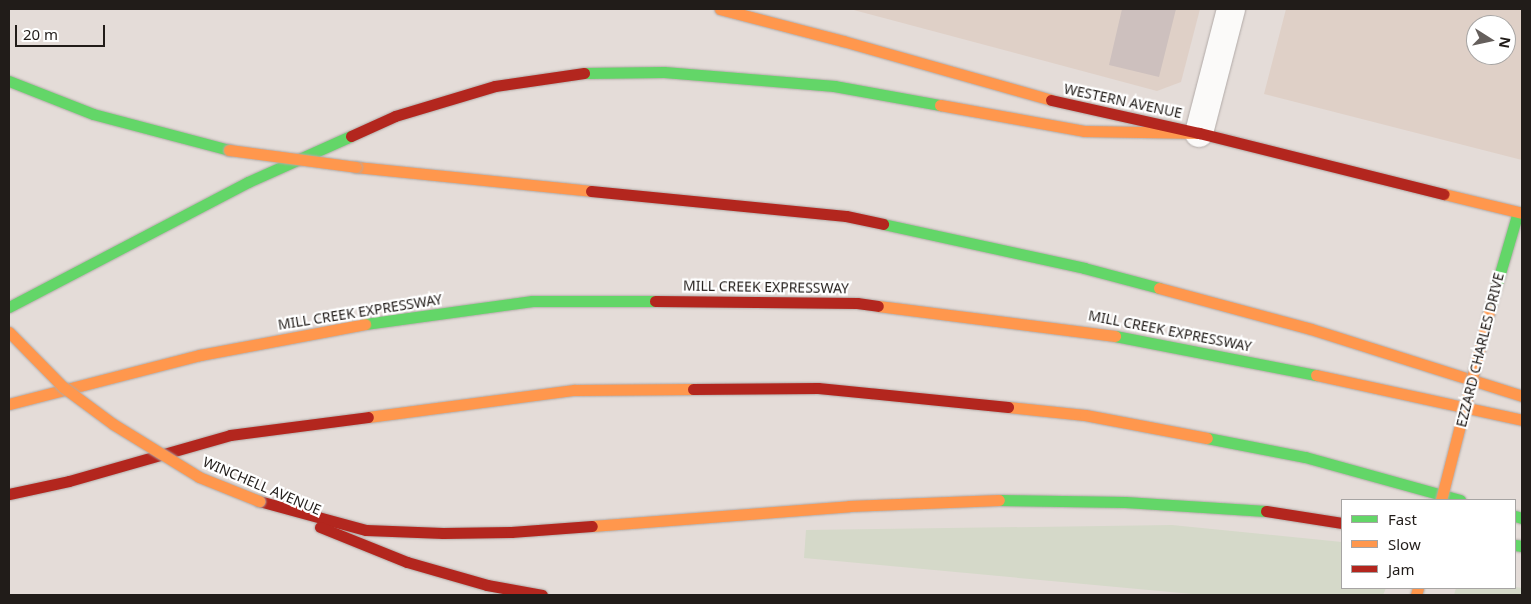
<!DOCTYPE html>
<style>
body{margin:0}
#map{position:relative;width:1531px;height:604px;overflow:hidden;background:#e4dcd8;font-family:"Noto Sans",sans-serif}
div>[style]{position:absolute}
.built>*{inset:0;background:#dfd0c7}
.green>*{inset:0;background:#d5d9c9}
.building>*{inset:0;background:#cdc0be}
.roads{filter:drop-shadow(0 0 1px #b1aaa7) drop-shadow(0 0 1px #b1aaa7)}
.street>*{height:28px;margin:-14px;padding:0 14px;transform-origin:14px;border-radius:14px;background:#fbfaf9}
.fast>*{height:11px;margin:-5.5px;padding:0 5.5px;transform-origin:5.5px;border-radius:5.5px;background:#63d668}
.slow>*{height:11px;margin:-5.5px;padding:0 5.5px;transform-origin:5.5px;border-radius:5.5px;background:#ff974d}
.jam>*{height:11px;margin:-5.5px;padding:0 5.5px;transform-origin:5.5px;border-radius:5.5px;background:#b3261e}
.bridges{filter:drop-shadow(0 0 1px #b1aaa7) drop-shadow(0 0 1px #b1aaa7)}
.slow-bridge>*{height:11px;margin:-5.5px;padding:0 5.5px;transform-origin:5.5px;border-radius:5.5px;background:#ff974d}
span{translate:-50% -50%;white-space:nowrap;text-align:center;line-height:1.15;-webkit-text-stroke:4.5px #fff;paint-order:stroke}
.street-label{font-size:14px;color:#211c19}
.frame{position:absolute;inset:0;border:10px solid #211c19;pointer-events:none}
.legend{position:absolute;left:1341px;top:499px;width:175px;height:90px;box-sizing:border-box;background:#fff;border:1px solid #a6a4a3;margin:0;padding:6px 9px;list-style:none;font-size:15px;color:#211c19}
.legend li{display:flex;align-items:center;gap:10px;height:25px}
.legend b{width:25px;border:1px solid #a6a4a3}
.north{position:absolute;left:1466px;top:15px;width:50px;height:50px;box-sizing:border-box;background:#fff;border:1px solid #a6a4a3;border-radius:50%;rotate:100deg;font-size:14px;font-weight:700;line-height:20px;text-align:center;color:#211c19}
.north::after{content:'';display:block;margin:auto;width:18px;height:22px;background:#655f5c;clip-path:polygon(50% 0,100% 100%,50% 72%,0 100%)}
.scale{position:absolute;left:15px;top:25px;width:90px;height:22px;box-sizing:border-box;border:2px solid #211c19;border-top:0;padding-left:6px;font-size:15px;line-height:18px;white-space:nowrap;color:#211c19;-webkit-text-stroke:4px #fff;paint-order:stroke}
</style>
<div id="map">
<div class="built">
<i style="clip-path:polygon(850px 9px,1200px 9px,1181px 82px,1157px 91px)"></i>
<i style="clip-path:polygon(evenodd,1286px 9px,1522px 9px,1522px 160px,1264px 94px,1286px 9px,1476px 25px,1506px 25px,1506px 55px,1476px 55px,1476px 25px)"></i>
</div>
<div class="green">
<i style="clip-path:polygon(1172px 525px,1342px 542px,1342px 588px,1386px 588px,1383px 595px,1203px 595px,804px 558px,806px 530px)"></i>
<i style="clip-path:polygon(1515px 587px,1522px 588px,1522px 595px,1454px 595px,1456px 588px)"></i>
</div>
<div class="building">
<i style="clip-path:polygon(1122px 9px,1176px 9px,1159px 77px,1109px 65px)"></i>
</div>
<div class="roads">
<div class="street">
<i style="left:1199px;top:133px;width:128px;rotate:-75.5deg"></i>
</div>
<div class="fast">
<i style="left:584px;top:73px;width:80px;rotate:-0.7deg"></i>
<i style="left:664px;top:72px;width:171px;rotate:4.7deg"></i>
<i style="left:834px;top:86px;width:108px;rotate:10.2deg"></i>
<i style="left:9px;top:81px;width:90px;rotate:21.4deg"></i>
<i style="left:93px;top:114px;width:141px;rotate:14.8deg"></i>
<i style="left:883px;top:224px;width:206px;rotate:12.3deg"></i>
<i style="left:1084px;top:268px;width:78px;rotate:14.9deg"></i>
<i style="left:9px;top:307px;width:270px;rotate:-27.6deg"></i>
<i style="left:248px;top:182px;width:113px;rotate:-24.1deg"></i>
<i style="left:1489px;top:311px;width:103px;rotate:-73.7deg"></i>
<i style="left:365px;top:324px;width:169px;rotate:-7.8deg"></i>
<i style="left:532px;top:301px;width:123px"></i>
<i style="left:1115px;top:336px;width:205px;rotate:11deg"></i>
<i style="left:1207px;top:438px;width:100px;rotate:11deg"></i>
<i style="left:1305px;top:457px;width:161px;rotate:15.5deg"></i>
<i style="left:999px;top:500px;width:126px;rotate:0.9deg"></i>
<i style="left:1125px;top:502px;width:141px;rotate:3.7deg"></i>
<i style="left:1515px;top:516px;width:7px;rotate:16deg"></i>
<i style="left:1515px;top:545px;width:7px;rotate:8deg"></i>
</div>
<div class="slow">
<i style="left:720px;top:9px;width:127px;rotate:14.6deg"></i>
<i style="left:843px;top:41px;width:216px;rotate:15.8deg"></i>
<i style="left:940px;top:105px;width:146px;rotate:10.2deg"></i>
<i style="left:1084px;top:131px;width:115px;rotate:1deg"></i>
<i style="left:356px;top:167px;width:236px;rotate:5.8deg"></i>
<i style="left:1444px;top:194px;width:80px;rotate:13.7deg"></i>
<i style="left:1159px;top:288px;width:157px;rotate:15.1deg"></i>
<i style="left:1311px;top:329px;width:221px;rotate:17.6deg"></i>
<i style="left:878px;top:306px;width:239px;rotate:7.2deg"></i>
<i style="left:1316px;top:375px;width:211px;rotate:12.3deg"></i>
<i style="left:9px;top:404px;width:197px;rotate:-14.4deg"></i>
<i style="left:200px;top:355px;width:168px;rotate:-10.6deg"></i>
<i style="left:1008px;top:407px;width:77px;rotate:5.9deg"></i>
<i style="left:1085px;top:415px;width:124px;rotate:10.7deg"></i>
<i style="left:368px;top:417px;width:208px;rotate:-7.5deg"></i>
<i style="left:574px;top:390px;width:119px;rotate:-0.5deg"></i>
<i style="left:592px;top:526px;width:258px;rotate:-4.4deg"></i>
<i style="left:849px;top:506px;width:150px;rotate:-2.3deg"></i>
<i style="left:1416px;top:595px;width:7px;rotate:-74deg"></i>
</div>
<div class="jam">
<i style="left:1051px;top:100px;width:152px;rotate:12.6deg"></i>
<i style="left:1199px;top:133px;width:252px;rotate:14deg"></i>
<i style="left:351px;top:136px;width:48px;rotate:-24.4deg"></i>
<i style="left:395px;top:116px;width:104px;rotate:-16.7deg"></i>
<i style="left:495px;top:86px;width:90px;rotate:-8.3deg"></i>
<i style="left:591px;top:191px;width:256px;rotate:5.6deg"></i>
<i style="left:846px;top:216px;width:38px;rotate:12deg"></i>
<i style="left:655px;top:301px;width:202px;rotate:0.6deg"></i>
<i style="left:857px;top:303px;width:21px;rotate:8deg"></i>
<i style="left:693px;top:389px;width:125px;rotate:-0.5deg"></i>
<i style="left:818px;top:388px;width:191px;rotate:5.7deg"></i>
<i style="left:9px;top:494px;width:61px;rotate:-12.2deg"></i>
<i style="left:69px;top:481px;width:167px;rotate:-15.9deg"></i>
<i style="left:230px;top:435px;width:139px;rotate:-7.4deg"></i>
<i style="left:259px;top:501px;width:111px;rotate:15.2deg"></i>
<i style="left:366px;top:530px;width:77px;rotate:2.2deg"></i>
<i style="left:443px;top:533px;width:68px;rotate:-0.8deg"></i>
<i style="left:511px;top:532px;width:81px;rotate:-4.2deg"></i>
<i style="left:1266px;top:511px;width:77px;rotate:9deg"></i>
<i style="left:320px;top:527px;width:94px;rotate:21.9deg"></i>
<i style="left:407px;top:562px;width:83px;rotate:16deg"></i>
<i style="left:487px;top:585px;width:56px;rotate:10.3deg"></i>
</div>
</div>
<div class="bridges">
<div class="slow-bridge">
<i style="left:229px;top:150px;width:128px;rotate:7.6deg"></i>
<i style="left:9px;top:332px;width:77px;rotate:45.5deg"></i>
<i style="left:63px;top:387px;width:62px;rotate:36.5deg"></i>
<i style="left:113px;top:424px;width:101px;rotate:31.6deg"></i>
<i style="left:199px;top:477px;width:65px;rotate:21.8deg"></i>
<i style="left:1441px;top:500px;width:195px;rotate:-75.7deg"></i>
</div>
</div>
<div class="street-label">
<span style="left:1123px;top:101px;rotate:12deg">WESTERN AVENUE</span>
<span style="left:766px;top:287px;rotate:1deg">MILL CREEK EXPRESSWAY</span>
<span style="left:360px;top:312px;rotate:-9deg">MILL CREEK EXPRESSWAY</span>
<span style="left:1170px;top:331px;rotate:11deg">MILL CREEK EXPRESSWAY</span>
<span style="left:1480px;top:350px;rotate:-76deg">EZZARD CHARLES DRIVE</span>
<span style="left:262px;top:486px;rotate:23deg">WINCHELL AVENUE</span>
</div>
<div class="frame"></div>
<ul class="legend">
<li><b style="height:6px;background:#63d668"></b>Fast</li>
<li><b style="height:6px;background:#ff974d"></b>Slow</li>
<li><b style="height:6px;background:#b3261e"></b>Jam</li>
</ul>
<div class="north">N</div>
<div class="scale">20 m</div>
</div>
